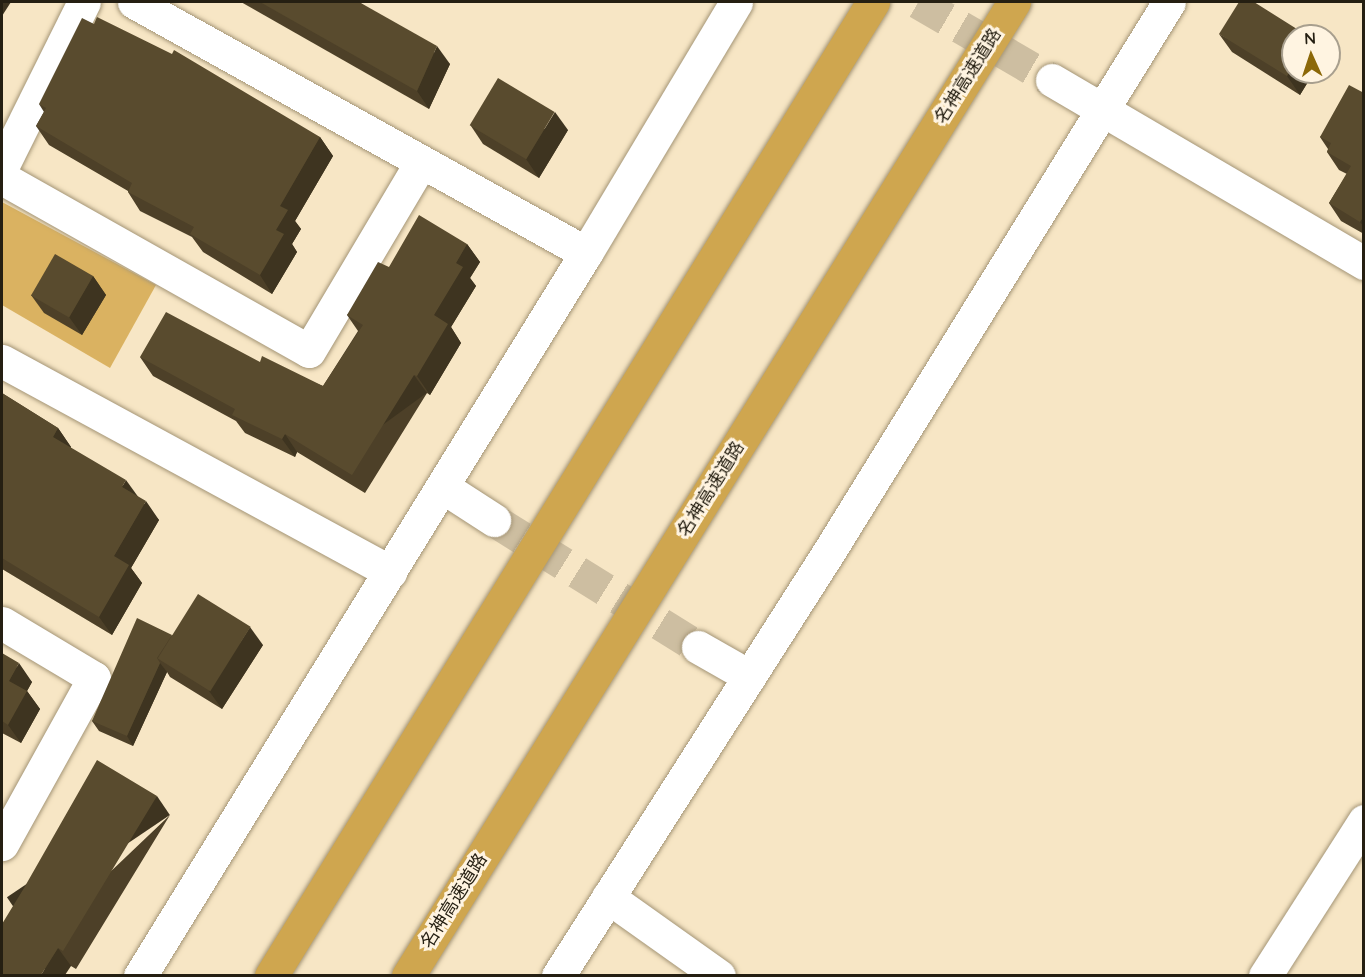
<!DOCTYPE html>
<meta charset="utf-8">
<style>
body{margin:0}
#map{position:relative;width:1365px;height:977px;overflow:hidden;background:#f7e6c5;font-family:Quicksand,"Noto Sans JP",sans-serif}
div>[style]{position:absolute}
.green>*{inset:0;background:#dab261}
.minor-tunnel>*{height:33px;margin-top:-16.5px;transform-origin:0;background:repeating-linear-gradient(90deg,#cdbea1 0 33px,transparent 0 49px)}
.roads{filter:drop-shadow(0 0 2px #a49576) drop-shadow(0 0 2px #a49576)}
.minor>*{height:33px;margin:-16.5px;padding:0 16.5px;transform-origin:16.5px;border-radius:16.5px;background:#fff}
.highway>*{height:33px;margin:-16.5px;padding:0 16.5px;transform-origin:16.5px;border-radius:16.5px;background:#cfa64f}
.wall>*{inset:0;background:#4d4028}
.shaded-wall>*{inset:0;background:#3e3420;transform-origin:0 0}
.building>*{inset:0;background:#594b2e;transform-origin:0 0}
span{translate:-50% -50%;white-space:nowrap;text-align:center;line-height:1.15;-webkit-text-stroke:6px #fff4e1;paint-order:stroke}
.street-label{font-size:18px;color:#251f12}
.frame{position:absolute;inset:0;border:3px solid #251f12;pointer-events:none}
.north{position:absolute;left:1281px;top:24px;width:60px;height:60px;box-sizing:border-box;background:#fff4e1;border:2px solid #a89f8e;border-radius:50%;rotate:357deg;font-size:16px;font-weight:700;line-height:24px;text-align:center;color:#251f12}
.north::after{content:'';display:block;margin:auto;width:21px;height:27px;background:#8c6809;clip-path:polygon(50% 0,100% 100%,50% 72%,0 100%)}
</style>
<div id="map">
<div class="green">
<i style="clip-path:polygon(2px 202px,156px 285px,110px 368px,2px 305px)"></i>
</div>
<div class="minor-tunnel">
<i style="left:918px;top:2px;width:155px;rotate:30.2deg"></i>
<i style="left:494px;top:520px;width:240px;rotate:31.9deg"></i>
</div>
<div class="roads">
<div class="minor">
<i style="left:134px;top:2px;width:517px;rotate:29.04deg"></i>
<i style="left:1052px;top:80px;width:362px;rotate:30.4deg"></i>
<i style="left:2px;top:167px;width:184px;rotate:-63.6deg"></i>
<i style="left:2px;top:178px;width:352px;rotate:29.4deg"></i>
<i style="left:309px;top:351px;width:220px;rotate:-59.3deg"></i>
<i style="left:2px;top:361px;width:442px;rotate:28.5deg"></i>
<i style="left:443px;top:487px;width:61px;rotate:32.9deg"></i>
<i style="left:2px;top:623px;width:107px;rotate:30.9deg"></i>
<i style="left:94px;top:678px;width:190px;rotate:119deg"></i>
<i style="left:698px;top:647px;width:59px;rotate:29.6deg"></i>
<i style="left:608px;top:897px;width:136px;rotate:35.4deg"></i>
<i style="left:140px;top:976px;width:849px;rotate:-58.33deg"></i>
<i style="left:586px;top:253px;width:292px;rotate:-59.1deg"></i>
<i style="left:558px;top:976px;width:505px;rotate:-57.44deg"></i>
<i style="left:830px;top:550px;width:644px;rotate:-58.26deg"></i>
<i style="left:1265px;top:976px;width:184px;rotate:-57.4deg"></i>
</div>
<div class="highway">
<i style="left:271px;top:976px;width:1145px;rotate:-58.28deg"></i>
<i style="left:408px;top:976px;width:1147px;rotate:-58.11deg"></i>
</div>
</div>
<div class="wall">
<i style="clip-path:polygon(241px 2px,359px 2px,450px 64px,429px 109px)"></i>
<i style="clip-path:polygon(1219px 34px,1293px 72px,1314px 72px,1300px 95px,1232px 52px)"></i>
<i style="clip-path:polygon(1364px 93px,1364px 234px,1341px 221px,1329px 203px,1347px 174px,1339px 170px,1327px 152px,1328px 149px,1320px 137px)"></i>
<i style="clip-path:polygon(39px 104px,320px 137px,333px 156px,295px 221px,301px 229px,292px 244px,297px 252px,272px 294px,203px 252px,192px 237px,140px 211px,128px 192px,128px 191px,49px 145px,36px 126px,44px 112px)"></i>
<i style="clip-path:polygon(471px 126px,568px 130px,539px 178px,483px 144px)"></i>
<i style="clip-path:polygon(467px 244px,480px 262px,470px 278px,476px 286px,451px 327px,461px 343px,430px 395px,427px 393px,365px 493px,297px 452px,295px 457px,245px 433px,236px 421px,153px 376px,140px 357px,260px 362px,323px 386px,358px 331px,347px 315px,389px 267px)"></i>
<i style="clip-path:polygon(93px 276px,106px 295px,82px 335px,44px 313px,31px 295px)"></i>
<i style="clip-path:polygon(2px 393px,58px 428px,71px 447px,70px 448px,137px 496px,159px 520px,131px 568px,142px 583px,112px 635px,2px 569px)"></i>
<i style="clip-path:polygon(172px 635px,263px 645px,222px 709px,170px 677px,167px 672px,133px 746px,99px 731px,92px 721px)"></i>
<i style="clip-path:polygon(2px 653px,32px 682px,27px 691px,40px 709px,21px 743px,2px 733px,2px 734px)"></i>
<i style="clip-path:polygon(170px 815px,76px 969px,71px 966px,2px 975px)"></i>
</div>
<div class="shaded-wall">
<i style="clip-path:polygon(2px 2px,11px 2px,2px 16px)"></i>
<i style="clip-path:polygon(437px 46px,450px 64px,429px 109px,417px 91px)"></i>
<i style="clip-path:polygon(1293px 67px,1293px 72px,1314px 72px,1300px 95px,1287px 76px)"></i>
<i style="clip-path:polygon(555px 112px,568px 130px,539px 178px,526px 159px)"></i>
<i style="clip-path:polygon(320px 137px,333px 156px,295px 221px,301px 229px,292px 244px,297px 252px,272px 294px,260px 275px,276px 230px,280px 206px)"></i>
<i style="clip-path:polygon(1364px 216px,1364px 227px,1360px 222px)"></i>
<i style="clip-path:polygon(467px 244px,480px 262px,470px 278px,476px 286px,451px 327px,461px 343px,430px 395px,417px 376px,434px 315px,456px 263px)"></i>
<i style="clip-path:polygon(93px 276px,106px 295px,82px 335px,69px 317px)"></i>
<i style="left:414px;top:375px;width:22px;height:118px;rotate:54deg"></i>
<i style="clip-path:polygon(58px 428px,71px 447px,66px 456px,53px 437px)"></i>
<i style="clip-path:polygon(285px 434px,297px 452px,295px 457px,282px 439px)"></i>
<i style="clip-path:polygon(126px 480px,139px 498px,122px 487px)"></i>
<i style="clip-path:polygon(146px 501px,159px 520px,131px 568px,142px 583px,112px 635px,99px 617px,114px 556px)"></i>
<i style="clip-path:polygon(250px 627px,263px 645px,222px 709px,209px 691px)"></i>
<i style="clip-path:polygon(19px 663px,32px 682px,27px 691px,40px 709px,21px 743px,8px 725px,9px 681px)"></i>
<i style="clip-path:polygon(160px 663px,167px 672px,133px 746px,127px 736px)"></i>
<i style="left:157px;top:796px;width:23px;height:181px;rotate:56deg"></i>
<i style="clip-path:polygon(58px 948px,71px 966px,65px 975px,41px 975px)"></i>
</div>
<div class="building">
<i style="clip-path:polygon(260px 2px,359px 2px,437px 46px,417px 91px)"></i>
<i style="clip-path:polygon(1239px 2px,1254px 2px,1308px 36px,1293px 36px,1293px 67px,1287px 76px,1219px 34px)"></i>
<i style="clip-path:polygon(97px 17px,172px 54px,174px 50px,320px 137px,280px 206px,288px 210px,276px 230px,284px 234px,260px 275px,190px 234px,194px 227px,128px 192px,132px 183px,36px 126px,46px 108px,39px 104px,82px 18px,94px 24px)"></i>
<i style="left:498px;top:78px;width:66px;height:55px;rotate:31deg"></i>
<i style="clip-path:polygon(1349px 85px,1364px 93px,1364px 216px,1360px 222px,1329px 203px,1351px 166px,1327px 152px,1331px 143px,1320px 137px)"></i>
<i style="clip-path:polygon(419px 215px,467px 244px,456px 263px,463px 267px,434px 315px,448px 324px,417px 376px,414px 375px,352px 475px,285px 434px,282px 439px,232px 415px,235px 409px,140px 357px,166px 312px,260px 362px,262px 356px,323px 386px,363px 325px,347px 315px,378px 262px,389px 267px)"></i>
<i style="left:55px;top:254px;width:44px;height:48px;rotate:30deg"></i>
<i style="clip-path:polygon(2px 393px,58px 428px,53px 437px,126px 480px,122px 487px,146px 501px,114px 556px,129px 565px,99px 617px,2px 558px)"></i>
<i style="left:198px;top:594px;width:62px;height:76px;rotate:32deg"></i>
<i style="clip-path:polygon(137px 618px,172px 635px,157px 658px,160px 663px,127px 736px,92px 721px)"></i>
<i style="clip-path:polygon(2px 653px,19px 663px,9px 681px,27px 691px,8px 725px,2px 721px)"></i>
<i style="clip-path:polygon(97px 760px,157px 796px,63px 951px,58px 948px,41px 975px,2px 975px,2px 924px,24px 888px)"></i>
</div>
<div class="street-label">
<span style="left:968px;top:76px;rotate:-58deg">名神高速道路</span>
<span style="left:711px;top:489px;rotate:-58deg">名神高速道路</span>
<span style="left:454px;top:901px;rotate:-58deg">名神高速道路</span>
</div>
<div class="frame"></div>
<div class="north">N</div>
</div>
